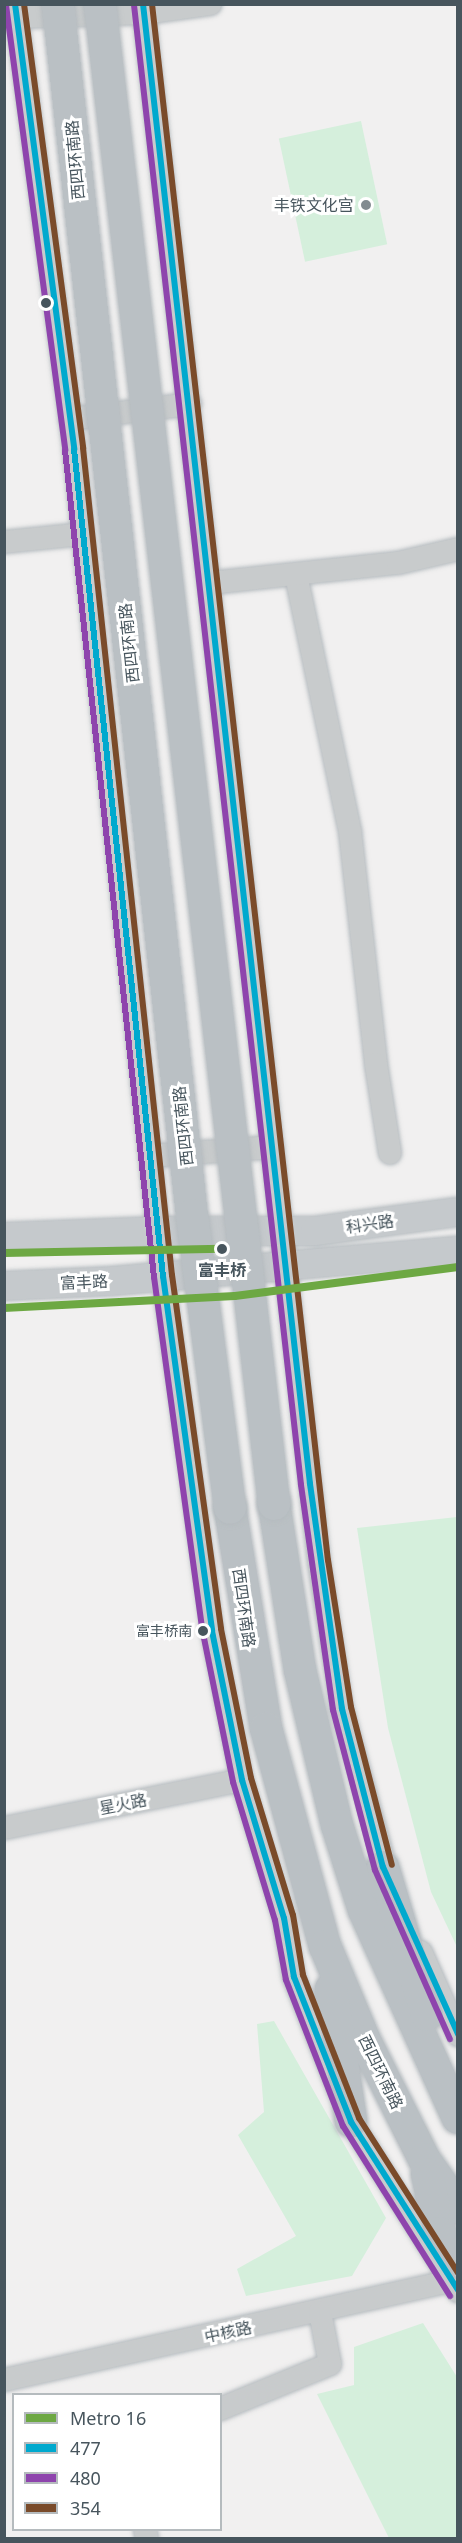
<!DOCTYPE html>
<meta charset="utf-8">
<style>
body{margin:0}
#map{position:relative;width:462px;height:2543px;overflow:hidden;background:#f1f0f0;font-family:"Noto Sans","Noto Sans SC",sans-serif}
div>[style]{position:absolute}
.green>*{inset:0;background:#d5efdc;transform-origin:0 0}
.roads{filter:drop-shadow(0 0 2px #b5bbbf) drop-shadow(0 0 2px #b5bbbf)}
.minor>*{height:22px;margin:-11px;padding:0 11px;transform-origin:11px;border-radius:11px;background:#c8cbcc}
.major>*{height:28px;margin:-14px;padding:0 14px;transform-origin:14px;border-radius:14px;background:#c5c9cc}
.highway>*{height:32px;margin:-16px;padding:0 16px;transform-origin:16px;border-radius:16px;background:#bac0c4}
.bridges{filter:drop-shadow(0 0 2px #b5bbbf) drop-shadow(0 0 2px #b5bbbf)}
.highway-bridge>*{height:32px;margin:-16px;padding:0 16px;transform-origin:16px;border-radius:16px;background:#bac0c4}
.bus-1>*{height:6px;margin:-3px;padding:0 3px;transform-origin:3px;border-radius:3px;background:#00a9ce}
.bus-2>*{height:6px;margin:-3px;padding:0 3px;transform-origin:3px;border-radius:3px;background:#8e44ad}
.bus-3>*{height:6px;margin:-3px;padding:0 3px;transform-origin:3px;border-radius:3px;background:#7a4b2a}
.metro-1>*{height:8px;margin:-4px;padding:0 4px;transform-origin:4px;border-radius:4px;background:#6da843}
.dots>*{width:16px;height:16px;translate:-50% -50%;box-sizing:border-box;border:3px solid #fff;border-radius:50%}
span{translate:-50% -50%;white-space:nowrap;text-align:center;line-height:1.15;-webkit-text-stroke:6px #fff;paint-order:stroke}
.bus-label{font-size:14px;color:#47555d}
.right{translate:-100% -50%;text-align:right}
.street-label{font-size:16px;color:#47555d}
.poi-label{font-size:16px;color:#47555d}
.stop-label{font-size:16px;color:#47555d;font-weight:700}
.frame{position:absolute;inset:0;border:6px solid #47555d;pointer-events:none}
.legend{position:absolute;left:12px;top:2393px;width:210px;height:138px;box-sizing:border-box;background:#fff;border:2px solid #b5bbbe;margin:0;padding:8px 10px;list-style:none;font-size:18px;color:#47555d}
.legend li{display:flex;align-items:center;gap:12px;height:30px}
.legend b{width:30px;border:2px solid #b5bbbe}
</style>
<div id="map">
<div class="green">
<i style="left:361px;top:121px;width:126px;height:84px;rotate:78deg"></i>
<i style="clip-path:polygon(457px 1517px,458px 1517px,457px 1947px,431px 1892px,388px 1728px,357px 1528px)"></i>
<i style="clip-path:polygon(274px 2021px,386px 2218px,352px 2276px,246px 2296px,237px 2269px,296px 2236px,238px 2135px,264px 2112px,257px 2024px)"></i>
<i style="clip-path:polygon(423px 2323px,457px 2377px,457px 2538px,389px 2538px,317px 2394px,354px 2385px,354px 2347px)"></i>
</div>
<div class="roads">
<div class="minor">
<i style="left:15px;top:4px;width:449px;rotate:82.4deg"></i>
<i style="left:74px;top:449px;width:832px;rotate:83.86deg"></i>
<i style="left:163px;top:1276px;width:358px;rotate:82.1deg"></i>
<i style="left:212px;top:1631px;width:152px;rotate:78.6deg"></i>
<i style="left:242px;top:1780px;width:144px;rotate:73.1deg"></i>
<i style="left:284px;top:1918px;width:60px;rotate:80.4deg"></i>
<i style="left:294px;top:1977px;width:156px;rotate:68.5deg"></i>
<i style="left:351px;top:2122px;width:200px;rotate:57.7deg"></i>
<i style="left:143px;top:4px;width:1567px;rotate:83.55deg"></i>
<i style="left:319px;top:1561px;width:150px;rotate:81.2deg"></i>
<i style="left:342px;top:1709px;width:178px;rotate:74.7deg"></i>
<i style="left:18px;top:17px;width:126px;rotate:-1.8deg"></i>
<i style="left:144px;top:13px;width:67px;rotate:-7.8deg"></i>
<i style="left:70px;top:419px;width:121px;rotate:-7.1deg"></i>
<i style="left:4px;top:542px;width:79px;rotate:-5.8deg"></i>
<i style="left:296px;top:575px;width:262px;rotate:78.1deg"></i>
<i style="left:350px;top:831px;width:234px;rotate:83.6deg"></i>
<i style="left:376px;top:1064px;width:90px;rotate:81.1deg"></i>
<i style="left:210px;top:583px;width:189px;rotate:-6.1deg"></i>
<i style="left:398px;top:563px;width:62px;rotate:-13.1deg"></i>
<i style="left:150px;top:1156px;width:123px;rotate:-4.2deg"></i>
<i style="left:4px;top:1828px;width:243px;rotate:-11.4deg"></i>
<i style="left:421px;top:1952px;width:91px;rotate:66deg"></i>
<i style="left:4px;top:2380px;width:458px;rotate:-12.5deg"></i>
<i style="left:220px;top:2409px;width:119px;rotate:-22.2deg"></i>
<i style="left:330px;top:2364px;width:53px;rotate:-100.9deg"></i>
<i style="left:145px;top:2530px;width:8px;rotate:76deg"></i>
</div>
<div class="major">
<i style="left:4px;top:1237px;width:154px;rotate:-2.2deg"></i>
<i style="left:158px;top:1231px;width:157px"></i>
<i style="left:315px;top:1231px;width:144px;rotate:-7.6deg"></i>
<i style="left:4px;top:1286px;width:108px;rotate:-2.7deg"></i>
<i style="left:112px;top:1281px;width:347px;rotate:-5deg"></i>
</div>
<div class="highway">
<i style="left:274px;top:1504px;width:168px;rotate:81.1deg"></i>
<i style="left:300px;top:1670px;width:159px;rotate:76.6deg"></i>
<i style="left:337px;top:1825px;width:89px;rotate:72.4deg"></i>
<i style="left:364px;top:1910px;width:228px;rotate:65.7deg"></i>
<i style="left:230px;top:1508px;width:223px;rotate:80.7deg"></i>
<i style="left:266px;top:1728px;width:226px;rotate:74.9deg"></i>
<i style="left:325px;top:1946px;width:103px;rotate:67.2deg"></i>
<i style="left:365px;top:2041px;width:132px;rotate:63.4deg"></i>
<i style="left:424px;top:2159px;width:59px;rotate:54.7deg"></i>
<i style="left:383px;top:1867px;width:154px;rotate:73.4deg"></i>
<i style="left:331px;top:1989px;width:134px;rotate:81.4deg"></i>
<i style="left:427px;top:2174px;width:60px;rotate:77.6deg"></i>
<i style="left:440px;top:2233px;width:35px;rotate:59deg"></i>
</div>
</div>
<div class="bridges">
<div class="highway-bridge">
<i style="left:58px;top:4px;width:1218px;rotate:83.69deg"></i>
<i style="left:192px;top:1215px;width:295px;rotate:82.6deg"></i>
<i style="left:100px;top:4px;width:1510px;rotate:83.38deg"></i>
</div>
</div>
<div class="bus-1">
<i style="left:15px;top:4px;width:449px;rotate:82.4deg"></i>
<i style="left:74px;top:449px;width:832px;rotate:83.86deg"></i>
<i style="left:163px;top:1276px;width:358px;rotate:82.1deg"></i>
<i style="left:212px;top:1631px;width:152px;rotate:78.6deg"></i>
<i style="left:242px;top:1780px;width:144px;rotate:73.1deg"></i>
<i style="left:284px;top:1918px;width:60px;rotate:80.4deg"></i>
<i style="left:294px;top:1977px;width:156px;rotate:68.5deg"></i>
<i style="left:351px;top:2122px;width:199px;rotate:57.5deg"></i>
<i style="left:143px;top:4px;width:1489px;rotate:83.56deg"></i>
<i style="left:310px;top:1484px;width:227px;rotate:81.9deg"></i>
<i style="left:342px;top:1709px;width:163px;rotate:75.5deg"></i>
<i style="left:383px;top:1867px;width:183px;rotate:65.8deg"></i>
</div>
<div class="bus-2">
<i style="left:6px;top:5px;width:449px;rotate:82.4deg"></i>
<i style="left:65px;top:450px;width:832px;rotate:83.86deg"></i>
<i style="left:154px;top:1277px;width:359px;rotate:82.2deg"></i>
<i style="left:203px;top:1633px;width:152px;rotate:78.6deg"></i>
<i style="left:233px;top:1782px;width:144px;rotate:73.1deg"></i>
<i style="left:275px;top:1920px;width:61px;rotate:79.6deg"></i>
<i style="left:286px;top:1980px;width:157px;rotate:68.7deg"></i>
<i style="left:343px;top:2126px;width:201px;rotate:57.8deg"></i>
<i style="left:134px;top:5px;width:1489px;rotate:83.56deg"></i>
<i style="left:301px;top:1485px;width:227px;rotate:81.9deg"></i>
<i style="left:333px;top:1710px;width:165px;rotate:75.3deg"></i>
<i style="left:375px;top:1870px;width:185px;rotate:66.1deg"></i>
</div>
<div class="bus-3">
<i style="left:24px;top:4px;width:448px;rotate:82.4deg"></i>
<i style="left:83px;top:448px;width:832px;rotate:83.86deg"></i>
<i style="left:172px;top:1275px;width:357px;rotate:82.1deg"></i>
<i style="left:221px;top:1629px;width:152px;rotate:78.6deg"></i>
<i style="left:251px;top:1778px;width:143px;rotate:73deg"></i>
<i style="left:293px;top:1915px;width:61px;rotate:80.5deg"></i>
<i style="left:303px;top:1975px;width:154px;rotate:68.6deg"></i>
<i style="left:359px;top:2118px;width:184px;rotate:57.4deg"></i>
<i style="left:152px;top:4px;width:1566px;rotate:83.55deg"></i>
<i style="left:328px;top:1560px;width:149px;rotate:81.1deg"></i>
<i style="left:351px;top:1707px;width:163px;rotate:75.5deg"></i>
</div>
<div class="metro-1">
<i style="left:4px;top:1253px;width:218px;rotate:-1.1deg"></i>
<i style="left:4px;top:1308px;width:231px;rotate:-3deg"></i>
<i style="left:235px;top:1296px;width:225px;rotate:-7.4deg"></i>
</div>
<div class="dots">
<i style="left:366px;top:205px;background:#828b90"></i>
<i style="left:46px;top:303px;background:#47555d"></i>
<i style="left:222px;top:1249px;background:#47555d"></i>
<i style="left:203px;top:1631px;background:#47555d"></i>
</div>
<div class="bus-label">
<span class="right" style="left:192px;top:1631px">富丰桥南</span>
</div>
<div class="street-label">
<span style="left:75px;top:160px;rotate:-95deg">西四环南路</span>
<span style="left:129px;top:643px;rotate:-96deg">西四环南路</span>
<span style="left:183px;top:1126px;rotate:-96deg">西四环南路</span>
<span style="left:370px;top:1224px;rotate:-8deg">科兴路</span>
<span style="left:84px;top:1282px;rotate:-3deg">富丰路</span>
<span style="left:244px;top:1608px;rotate:82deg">西四环南路</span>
<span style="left:123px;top:1804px;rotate:-11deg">星火路</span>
<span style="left:381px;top:2072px;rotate:64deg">西四环南路</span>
<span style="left:228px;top:2332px;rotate:-12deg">中核路</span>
</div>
<div class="poi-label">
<span class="right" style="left:354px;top:205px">丰铁文化宫</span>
</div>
<div class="stop-label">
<span style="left:222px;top:1270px">富丰桥</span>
</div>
<div class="frame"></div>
<ul class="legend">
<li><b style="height:8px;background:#6da843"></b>Metro 16</li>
<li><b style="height:8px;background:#00a9ce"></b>477</li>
<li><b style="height:8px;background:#8e44ad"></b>480</li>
<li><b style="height:8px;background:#7a4b2a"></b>354</li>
</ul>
</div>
